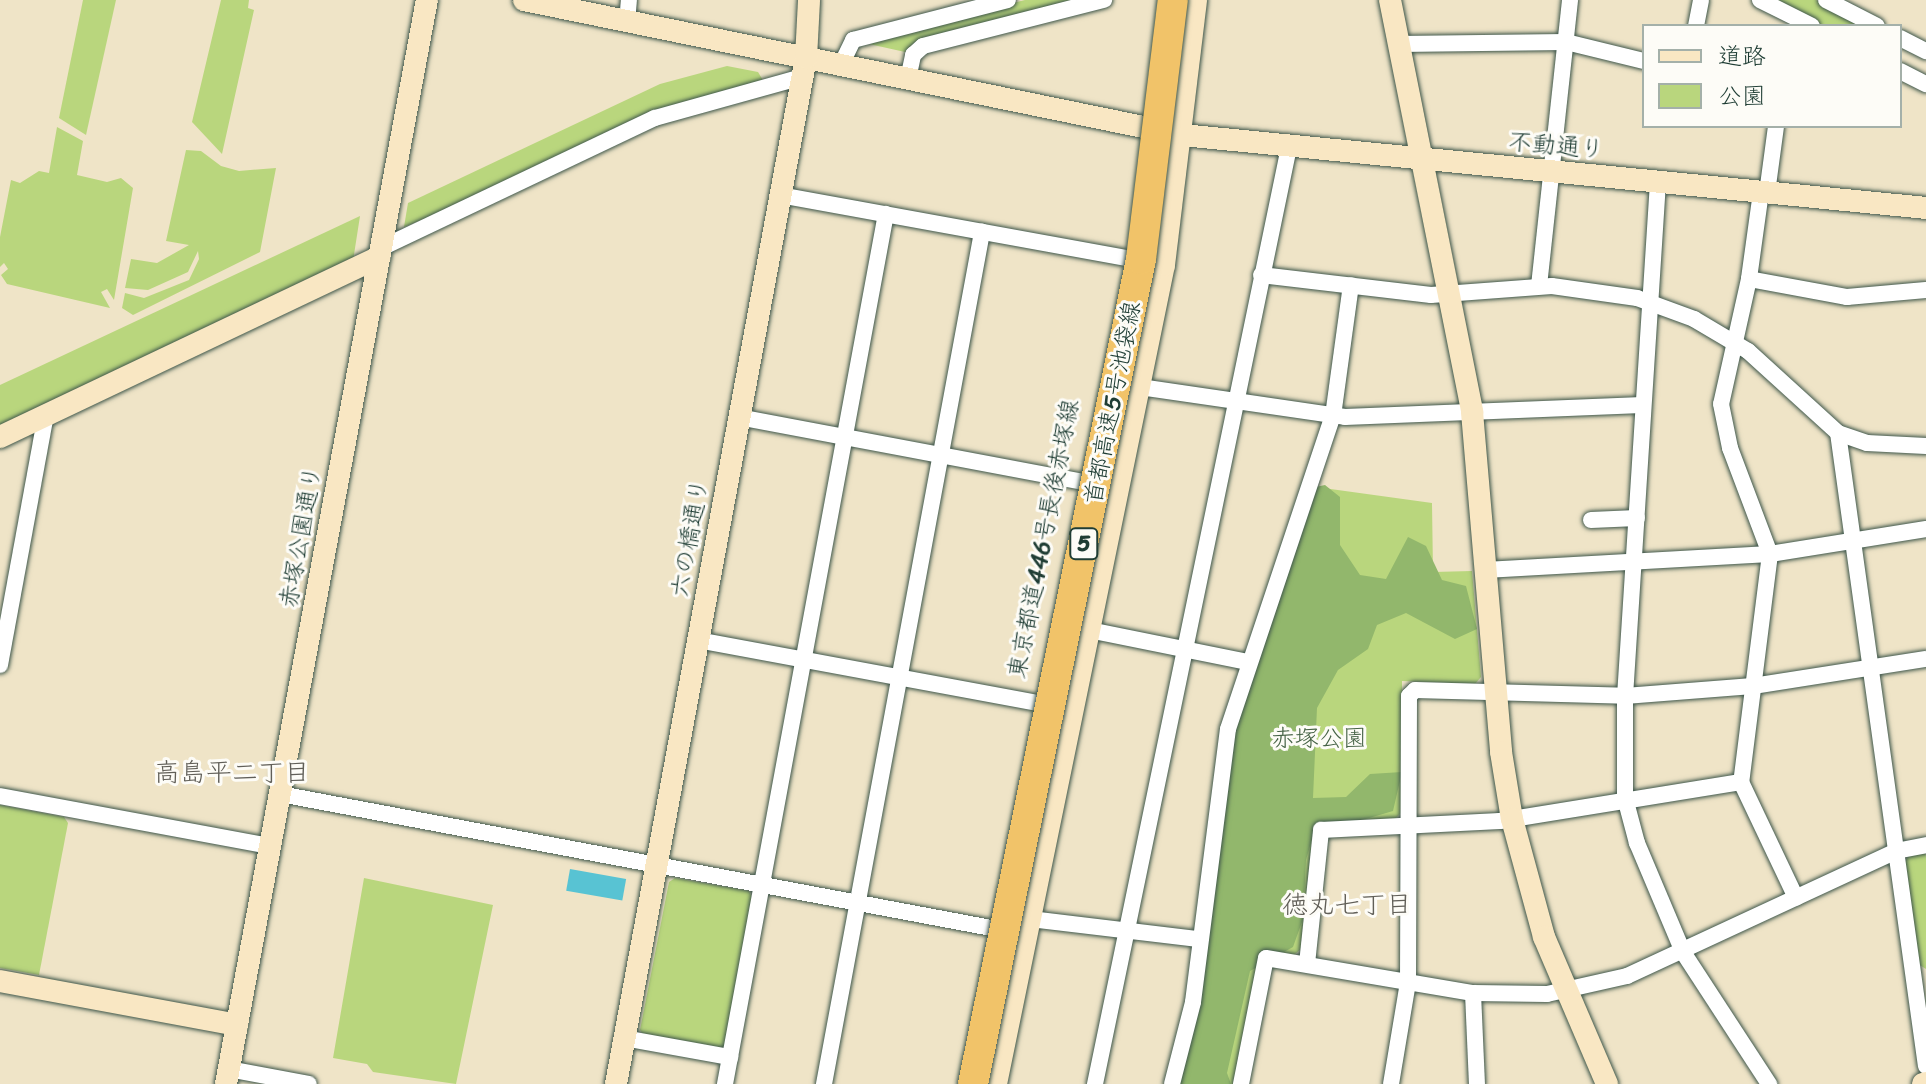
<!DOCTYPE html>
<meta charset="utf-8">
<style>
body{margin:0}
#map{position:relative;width:1926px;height:1084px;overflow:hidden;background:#efe4c7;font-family:Sriracha,"Klee One",sans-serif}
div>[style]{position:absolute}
.green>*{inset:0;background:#b9d67d}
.forest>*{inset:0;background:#92b76c}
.water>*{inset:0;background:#58c3d3;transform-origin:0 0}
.roads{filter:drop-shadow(0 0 2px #3e564a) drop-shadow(0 0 2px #3e564a)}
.street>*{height:16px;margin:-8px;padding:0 8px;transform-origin:8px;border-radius:8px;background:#fff}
.secondary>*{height:22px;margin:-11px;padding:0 11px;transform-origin:11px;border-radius:11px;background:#f9e7c3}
.bridges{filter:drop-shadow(0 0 2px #3e564a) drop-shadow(0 0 2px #3e564a)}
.highway-bridge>*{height:30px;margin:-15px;padding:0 15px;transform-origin:15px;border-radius:15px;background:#f1c369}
span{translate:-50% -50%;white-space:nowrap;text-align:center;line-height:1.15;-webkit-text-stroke:6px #fdfcf7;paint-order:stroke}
.shield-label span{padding:2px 6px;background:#fdfcf7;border:2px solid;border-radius:6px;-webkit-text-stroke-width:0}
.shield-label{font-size:22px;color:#1f3d34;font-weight:700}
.street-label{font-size:24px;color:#1f3d34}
.park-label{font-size:24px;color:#466346}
.neighbourhood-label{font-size:26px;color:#615f58}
.legend{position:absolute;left:1642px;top:24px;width:260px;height:104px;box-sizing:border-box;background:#fdfcf7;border:2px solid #a4b0a9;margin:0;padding:10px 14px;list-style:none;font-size:24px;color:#1f3d34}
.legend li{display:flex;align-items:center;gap:16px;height:40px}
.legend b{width:40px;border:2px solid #a4b0a9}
</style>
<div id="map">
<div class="green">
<i style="clip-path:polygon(83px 0,116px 0,86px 135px,59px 118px)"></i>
<i style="clip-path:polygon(221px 0,249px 0,248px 8px,254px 10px,222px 154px,192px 122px)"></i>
<i style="clip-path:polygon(1025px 0,1084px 0,915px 42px,905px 52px,860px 42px)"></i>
<i style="clip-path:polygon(1768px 0,1816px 0,1867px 26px,1820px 26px)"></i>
<i style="clip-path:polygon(727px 66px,758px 72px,764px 82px,404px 227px,408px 203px,660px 84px)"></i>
<i style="clip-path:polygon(57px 127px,83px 141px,77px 175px,107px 182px,121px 178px,133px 188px,114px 300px,107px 289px,101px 292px,110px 308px,7px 284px,1px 275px,8px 269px,4px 263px,0 267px,0 237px,11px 180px,20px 183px,39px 171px,49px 173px)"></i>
<i style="clip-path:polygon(186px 150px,201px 151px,221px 166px,239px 171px,276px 168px,260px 252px,133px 315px,122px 308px,125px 293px,144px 298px,189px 280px,199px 259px,198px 251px,188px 272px,148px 290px,125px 288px,131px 259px,157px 263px,189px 245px,166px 241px)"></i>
<i style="clip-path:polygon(360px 216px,353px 261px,0 429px,0 385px)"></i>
<i style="clip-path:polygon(1316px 487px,1432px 503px,1433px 572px,1472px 571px,1481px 677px,1475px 684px,1402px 681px,1403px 811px,1395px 819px,1314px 823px,1301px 949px,1294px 955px,1261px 949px,1233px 1084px,1177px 1084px)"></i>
<i style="clip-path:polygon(0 805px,64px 817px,68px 823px,39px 975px,0 968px)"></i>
<i style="clip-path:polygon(1925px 852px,1926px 857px,1926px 969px,1918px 964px,1904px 863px,1909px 855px)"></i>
<i style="clip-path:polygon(364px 878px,493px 905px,456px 1084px,373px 1072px,367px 1064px,333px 1058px)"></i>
<i style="clip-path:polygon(675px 878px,749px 891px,753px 900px,726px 1045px,719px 1050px,645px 1037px,640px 1030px,669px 882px)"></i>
</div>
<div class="forest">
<i style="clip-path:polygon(1325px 485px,1340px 497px,1340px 545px,1360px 575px,1386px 579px,1408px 537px,1426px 546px,1442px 580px,1466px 586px,1477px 629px,1455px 639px,1406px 613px,1377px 625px,1368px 649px,1338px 670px,1317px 708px,1313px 798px,1346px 797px,1370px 774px,1402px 772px,1393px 811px,1352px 823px,1316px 825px,1306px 860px,1303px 919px,1293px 947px,1250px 971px,1227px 1073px,1231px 1084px,1172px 1084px,1239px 711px,1311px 488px)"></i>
</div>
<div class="water">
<i style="left:570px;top:869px;width:57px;height:22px;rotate:10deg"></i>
</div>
<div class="roads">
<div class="street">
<i style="left:1760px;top:0;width:58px;rotate:26.6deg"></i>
<i style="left:1826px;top:0;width:57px;rotate:27deg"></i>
<i style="left:627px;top:22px;width:22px;rotate:-85deg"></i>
<i style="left:1696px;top:26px;width:26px;rotate:-79deg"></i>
<i style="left:1900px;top:38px;width:29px;rotate:27deg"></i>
<i style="left:1399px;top:44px;width:167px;rotate:-0.7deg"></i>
<i style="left:1566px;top:42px;width:80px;rotate:13.7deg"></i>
<i style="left:841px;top:65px;width:28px;rotate:-64deg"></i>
<i style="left:853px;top:40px;width:160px;rotate:-14.5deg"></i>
<i style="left:1900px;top:71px;width:29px;rotate:27deg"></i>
<i style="left:908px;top:79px;width:25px;rotate:-78deg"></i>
<i style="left:913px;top:55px;width:13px;rotate:-42deg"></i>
<i style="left:923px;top:46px;width:187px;rotate:-14.3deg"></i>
<i style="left:1658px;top:182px;width:515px;rotate:93.67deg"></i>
<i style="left:1625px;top:696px;width:102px;rotate:90deg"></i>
<i style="left:1625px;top:798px;width:47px;rotate:75.1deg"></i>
<i style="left:1637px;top:843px;width:118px;rotate:67.1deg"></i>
<i style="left:1683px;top:952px;width:158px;rotate:56.9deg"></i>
<i style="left:1761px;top:192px;width:88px;rotate:97.9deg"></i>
<i style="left:1749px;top:279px;width:128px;rotate:102.6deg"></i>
<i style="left:1721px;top:404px;width:45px;rotate:78.4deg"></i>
<i style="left:1730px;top:448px;width:113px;rotate:69.3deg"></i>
<i style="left:1770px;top:554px;width:230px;rotate:97.2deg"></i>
<i style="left:1741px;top:782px;width:128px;rotate:64.6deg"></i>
<i style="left:1767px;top:193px;width:68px;rotate:-82.3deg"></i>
<i style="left:780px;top:195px;width:353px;rotate:10.3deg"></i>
<i style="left:381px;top:248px;width:303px;rotate:-25.4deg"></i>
<i style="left:655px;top:118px;width:153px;rotate:-15.6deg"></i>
<i style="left:1261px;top:275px;width:171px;rotate:6.7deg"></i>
<i style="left:1431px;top:295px;width:121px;rotate:-4.3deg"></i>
<i style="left:1552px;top:286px;width:86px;rotate:8deg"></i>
<i style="left:1637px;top:298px;width:61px;rotate:20.2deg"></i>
<i style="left:1694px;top:319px;width:63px;rotate:30.7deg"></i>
<i style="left:1748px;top:351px;width:122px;rotate:42.3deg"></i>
<i style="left:1838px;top:433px;width:31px;rotate:19deg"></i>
<i style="left:1867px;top:443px;width:59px;rotate:2.9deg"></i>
<i style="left:1749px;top:279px;width:100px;rotate:10.4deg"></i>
<i style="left:1847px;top:297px;width:79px;rotate:-5.1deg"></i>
<i style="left:1539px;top:286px;width:288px;rotate:-83.8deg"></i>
<i style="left:1140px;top:387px;width:207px;rotate:8.3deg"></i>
<i style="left:1345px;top:417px;width:298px;rotate:-2.3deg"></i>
<i style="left:739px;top:417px;width:350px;rotate:10.7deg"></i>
<i style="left:1838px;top:433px;width:639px;rotate:82.09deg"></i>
<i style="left:1591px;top:520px;width:46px;rotate:-2.5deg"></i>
<i style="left:1485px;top:570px;width:285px;rotate:-3.2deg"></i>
<i style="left:1770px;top:554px;width:158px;rotate:-9.1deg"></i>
<i style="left:1089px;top:630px;width:162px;rotate:11.4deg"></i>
<i style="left:698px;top:640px;width:345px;rotate:10.5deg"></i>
<i style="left:0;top:665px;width:254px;rotate:-79.6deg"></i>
<i style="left:280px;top:794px;width:724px;rotate:10.67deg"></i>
<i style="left:0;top:796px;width:275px;rotate:10.5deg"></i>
<i style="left:1030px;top:919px;width:168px;rotate:6.8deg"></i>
<i style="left:1307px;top:964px;width:135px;rotate:-84deg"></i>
<i style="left:1321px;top:830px;width:179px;rotate:-2.9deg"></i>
<i style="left:1500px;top:821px;width:244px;rotate:-9.2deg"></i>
<i style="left:1473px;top:993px;width:91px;rotate:87.5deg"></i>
<i style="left:624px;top:1038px;width:108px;rotate:10.2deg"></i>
<i style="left:229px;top:1069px;width:81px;rotate:10.6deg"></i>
<i style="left:725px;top:1084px;width:885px;rotate:-79.52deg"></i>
<i style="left:824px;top:1084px;width:867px;rotate:-79.49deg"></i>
<i style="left:1095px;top:1084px;width:957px;rotate:-78.3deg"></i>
<i style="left:1172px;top:1084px;width:85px;rotate:-75.6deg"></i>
<i style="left:1193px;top:1002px;width:275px;rotate:-82.7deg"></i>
<i style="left:1228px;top:729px;width:330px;rotate:-71.5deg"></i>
<i style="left:1333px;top:416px;width:132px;rotate:-82.2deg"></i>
<i style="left:1241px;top:1084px;width:128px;rotate:-78.8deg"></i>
<i style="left:1266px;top:958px;width:210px;rotate:9.6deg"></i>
<i style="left:1473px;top:993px;width:74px;rotate:0.8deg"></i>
<i style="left:1547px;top:994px;width:82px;rotate:-12.7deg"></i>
<i style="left:1627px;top:976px;width:297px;rotate:-24.9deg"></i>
<i style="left:1896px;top:851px;width:31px;rotate:-11deg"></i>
<i style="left:1391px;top:1084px;width:103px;rotate:-80.5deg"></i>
<i style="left:1408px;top:982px;width:286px;rotate:-89.8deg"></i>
<i style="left:1409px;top:696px;width:8px;rotate:-45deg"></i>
<i style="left:1415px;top:690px;width:210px;rotate:1.6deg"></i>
<i style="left:1625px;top:696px;width:128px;rotate:-4.5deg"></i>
<i style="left:1753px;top:686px;width:175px;rotate:-8.9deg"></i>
</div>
<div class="secondary">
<i style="left:524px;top:0;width:672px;rotate:11.59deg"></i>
<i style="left:1182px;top:135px;width:748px;rotate:5.6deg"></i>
<i style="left:1390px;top:0;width:420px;rotate:78.7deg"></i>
<i style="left:1472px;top:412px;width:341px;rotate:85.1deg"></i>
<i style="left:1501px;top:752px;width:68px;rotate:80.7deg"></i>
<i style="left:1512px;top:819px;width:122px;rotate:74.8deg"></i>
<i style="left:1544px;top:937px;width:160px;rotate:66.8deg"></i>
<i style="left:0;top:437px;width:420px;rotate:-25.4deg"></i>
<i style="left:0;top:981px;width:241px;rotate:10.5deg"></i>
<i style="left:226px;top:1084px;width:1102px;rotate:-79.5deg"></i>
<i style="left:616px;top:1084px;width:1043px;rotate:-79.51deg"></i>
<i style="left:806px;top:58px;width:58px;rotate:-87deg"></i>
<i style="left:996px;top:1084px;width:836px;rotate:-78.41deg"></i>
<i style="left:1164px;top:265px;width:267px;rotate:-83.1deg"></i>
<i style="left:1923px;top:1084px;width:3px;rotate:-18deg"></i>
</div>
</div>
<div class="bridges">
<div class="highway-bridge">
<i style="left:973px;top:1084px;width:842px;rotate:-78.49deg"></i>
<i style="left:1141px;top:259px;width:261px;rotate:-83deg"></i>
</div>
</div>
<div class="shield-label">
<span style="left:1084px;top:544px">5</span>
</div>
<div class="street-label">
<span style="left:1556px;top:146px;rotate:5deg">不動通り</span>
<span style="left:1113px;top:403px;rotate:-79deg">首都高速5号池袋線</span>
<span style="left:301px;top:537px;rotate:-80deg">赤塚公園通り</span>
<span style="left:690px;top:538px;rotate:-80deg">六の橋通り</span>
<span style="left:1044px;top:539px;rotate:-79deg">東京都道446号長後赤塚線</span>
</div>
<div class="park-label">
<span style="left:1319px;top:739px">赤塚公園</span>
</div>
<div class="neighbourhood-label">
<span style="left:232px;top:773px">高島平二丁目</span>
<span style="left:1347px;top:905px">徳丸七丁目</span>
</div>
<ul class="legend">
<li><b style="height:10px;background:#f9e7c3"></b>道路</li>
<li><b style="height:22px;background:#b9d67d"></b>公園</li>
</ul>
</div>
